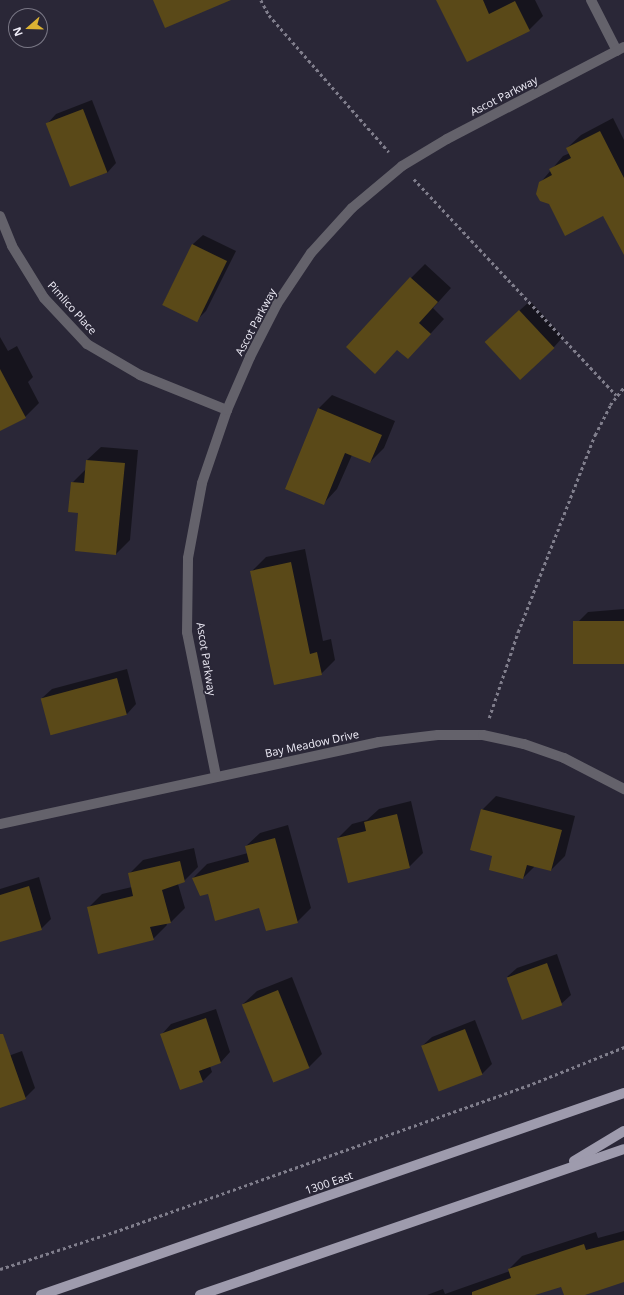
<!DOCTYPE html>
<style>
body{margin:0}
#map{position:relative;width:624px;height:1295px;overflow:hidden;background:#2a2737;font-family:"Open Sans",sans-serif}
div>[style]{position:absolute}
.shadow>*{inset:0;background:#0007}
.building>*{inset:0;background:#5a4918;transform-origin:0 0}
.path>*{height:2.5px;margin-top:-1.25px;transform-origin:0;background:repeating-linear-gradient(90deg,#807e8c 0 3px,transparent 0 6px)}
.minor>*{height:10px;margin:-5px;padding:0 5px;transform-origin:5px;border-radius:5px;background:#64626b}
.primary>*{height:10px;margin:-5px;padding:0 5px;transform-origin:5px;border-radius:5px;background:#9e9bad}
span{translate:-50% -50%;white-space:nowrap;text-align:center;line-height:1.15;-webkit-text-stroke:3.5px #2a2737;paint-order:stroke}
.street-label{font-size:11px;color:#f0eef9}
.north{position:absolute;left:8px;top:8px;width:40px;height:40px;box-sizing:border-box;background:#2a2737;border:1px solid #797785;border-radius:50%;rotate:250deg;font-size:11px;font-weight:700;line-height:16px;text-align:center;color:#f0eef9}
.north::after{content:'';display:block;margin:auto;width:14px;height:18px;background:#dbb233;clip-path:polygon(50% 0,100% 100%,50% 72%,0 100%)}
</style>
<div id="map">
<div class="shadow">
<i style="clip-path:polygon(437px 0,535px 0,543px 16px,529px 30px)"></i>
<i style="clip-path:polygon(92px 100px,116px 163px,107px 173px,47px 124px,56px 114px)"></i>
<i style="clip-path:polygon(613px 118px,624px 140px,624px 253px,603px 215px,540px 183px,563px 156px,570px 153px,567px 148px,581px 135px)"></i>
<i style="clip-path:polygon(203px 235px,236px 251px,206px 311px,196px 321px,163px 304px,193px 244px)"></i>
<i style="clip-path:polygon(425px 264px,451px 288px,433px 308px,444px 319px,421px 344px,398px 349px,411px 278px)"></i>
<i style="clip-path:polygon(530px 301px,563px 337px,554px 347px,495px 333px)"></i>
<i style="clip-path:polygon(0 337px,8px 351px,17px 346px,33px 377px,28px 382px,39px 403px,25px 417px,0 430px)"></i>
<i style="clip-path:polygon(332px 395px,395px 421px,384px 448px,370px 462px,352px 455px,337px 489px,324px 503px,318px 409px)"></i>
<i style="clip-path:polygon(101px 447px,138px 450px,130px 540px,116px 554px,79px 512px,72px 483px,86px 469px,87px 460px)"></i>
<i style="clip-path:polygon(305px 549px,323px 641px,331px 639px,335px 660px,321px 674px,252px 571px,266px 557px)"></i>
<i style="clip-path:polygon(624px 609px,624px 663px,574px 626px,588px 612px)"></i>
<i style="clip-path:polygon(127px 669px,136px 704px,127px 714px,42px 698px,52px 689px)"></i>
<i style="clip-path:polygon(496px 796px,575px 816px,565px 856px,551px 870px,535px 866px,523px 878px,494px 855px,482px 810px)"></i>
<i style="clip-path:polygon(411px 801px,423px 853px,409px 867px,338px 838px,352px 824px,367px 820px,379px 809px)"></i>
<i style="clip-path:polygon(288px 825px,311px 908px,297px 922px,260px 907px,209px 893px,193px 878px,207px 864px,248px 853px,246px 846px,260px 833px)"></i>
<i style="clip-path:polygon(194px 848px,198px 867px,184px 881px,178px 884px,185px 908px,171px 922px,166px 923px,167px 925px,153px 939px,88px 908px,102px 894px,132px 887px,129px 874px,143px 860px)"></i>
<i style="clip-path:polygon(39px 877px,51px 919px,41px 929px,0 941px,0 889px)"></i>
<i style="clip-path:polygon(557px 954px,571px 995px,561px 1004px,507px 977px,517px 968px)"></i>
<i style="clip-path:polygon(292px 977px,322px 1054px,308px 1068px,243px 1004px,257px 991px)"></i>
<i style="clip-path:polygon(216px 1009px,230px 1052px,221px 1062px,210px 1066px,212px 1072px,203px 1081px,162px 1034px,171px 1024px)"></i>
<i style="clip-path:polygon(475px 1020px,492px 1064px,482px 1074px,422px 1046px,432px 1037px)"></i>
<i style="clip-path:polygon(22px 1051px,35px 1088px,25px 1098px,0 1093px,0 1059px)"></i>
<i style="clip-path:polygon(624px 1231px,624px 1277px,582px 1295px,565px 1295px,562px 1285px,532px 1295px,427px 1295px,443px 1289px,445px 1294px,510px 1271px,509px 1269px,522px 1256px,596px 1232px,598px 1238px)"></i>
</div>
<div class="building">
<i style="clip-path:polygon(153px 0,231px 0,165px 28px)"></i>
<i style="clip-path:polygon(436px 0,483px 0,489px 14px,515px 1px,530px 31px,467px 62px)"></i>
<i style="left:83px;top:109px;width:68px;height:40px;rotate:69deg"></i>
<i style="clip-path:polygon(600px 131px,624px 178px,624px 255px,603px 216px,565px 236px,549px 204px,540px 201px,536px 194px,539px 182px,552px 175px,549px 169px,571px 158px,566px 148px)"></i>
<i style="left:192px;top:244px;width:39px;height:68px;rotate:26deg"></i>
<i style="clip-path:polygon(410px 277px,438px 302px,419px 323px,431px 334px,408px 359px,397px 350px,375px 374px,346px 347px)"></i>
<i style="left:519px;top:310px;width:52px;height:47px;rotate:47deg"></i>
<i style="clip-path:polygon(0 369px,26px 418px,0 431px)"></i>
<i style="clip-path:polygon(318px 408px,382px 435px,370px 463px,345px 453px,324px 505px,285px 489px)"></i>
<i style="clip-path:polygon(86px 460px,125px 463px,116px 555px,75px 551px,78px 513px,68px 512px,71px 482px,84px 483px)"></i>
<i style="clip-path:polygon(291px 562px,310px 654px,317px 652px,322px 675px,274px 685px,250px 571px)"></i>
<i style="left:624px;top:621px;width:43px;height:51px;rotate:90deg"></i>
<i style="left:117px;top:678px;width:38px;height:79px;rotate:75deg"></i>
<i style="clip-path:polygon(481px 809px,562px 830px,551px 871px,527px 865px,523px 879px,489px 870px,492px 856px,470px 850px)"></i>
<i style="clip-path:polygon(397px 814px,410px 868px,348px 883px,337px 838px,366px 831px,364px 822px)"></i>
<i style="clip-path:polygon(275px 838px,298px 923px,266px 931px,259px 908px,215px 921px,208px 894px,200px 896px,192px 878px,249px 862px,245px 846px)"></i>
<i style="clip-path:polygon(180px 861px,185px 882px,162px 890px,171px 923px,150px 927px,154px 940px,98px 954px,87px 907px,133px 896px,128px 873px)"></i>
<i style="clip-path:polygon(29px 886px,42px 930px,0 942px,0 895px)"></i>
<i style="left:547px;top:963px;width:45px;height:43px;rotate:70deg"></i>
<i style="left:278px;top:990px;width:84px;height:39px;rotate:68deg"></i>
<i style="clip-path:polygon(206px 1018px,221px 1063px,199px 1071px,203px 1082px,180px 1090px,160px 1034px)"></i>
<i style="left:465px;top:1029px;width:49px;height:47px;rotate:69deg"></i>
<i style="clip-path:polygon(0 1034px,3px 1034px,26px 1099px,0 1108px)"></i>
<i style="clip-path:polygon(624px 1240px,624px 1282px,585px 1295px,564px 1295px,561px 1287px,535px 1295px,472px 1295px,472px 1292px,511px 1278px,508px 1269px,584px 1244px,586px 1250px)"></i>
</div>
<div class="path">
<i style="left:261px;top:0;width:17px;rotate:62deg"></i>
<i style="left:269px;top:15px;width:182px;rotate:48.8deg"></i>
<i style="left:414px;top:179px;width:296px;rotate:46.9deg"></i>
<i style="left:489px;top:718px;width:91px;rotate:-71.4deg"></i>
<i style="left:518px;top:632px;width:212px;rotate:-68.7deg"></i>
<i style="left:595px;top:435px;width:34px;rotate:-63deg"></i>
<i style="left:610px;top:405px;width:23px;rotate:-52deg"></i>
<i style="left:0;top:1269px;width:120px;rotate:-18deg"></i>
<i style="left:114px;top:1232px;width:438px;rotate:-19.5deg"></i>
<i style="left:527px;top:1086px;width:105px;rotate:-21.9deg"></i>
</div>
<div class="minor">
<i style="left:591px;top:0;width:57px;rotate:63deg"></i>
<i style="left:0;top:216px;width:32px;rotate:68deg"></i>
<i style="left:12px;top:246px;width:61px;rotate:58.4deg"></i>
<i style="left:44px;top:298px;width:63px;rotate:46.9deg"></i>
<i style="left:87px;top:344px;width:61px;rotate:30.3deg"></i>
<i style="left:140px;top:375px;width:94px;rotate:21.9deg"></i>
<i style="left:216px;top:776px;width:147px;rotate:-101.4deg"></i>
<i style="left:187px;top:632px;width:74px;rotate:-89.2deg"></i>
<i style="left:188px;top:558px;width:76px;rotate:-79.4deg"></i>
<i style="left:202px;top:483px;width:77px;rotate:-71.1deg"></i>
<i style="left:227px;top:410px;width:58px;rotate:-66.5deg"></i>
<i style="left:250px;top:357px;width:59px;rotate:-63deg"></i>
<i style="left:277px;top:304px;width:61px;rotate:-56.3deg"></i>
<i style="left:311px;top:253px;width:61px;rotate:-47.7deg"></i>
<i style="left:352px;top:208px;width:65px;rotate:-40deg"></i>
<i style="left:402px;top:166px;width:52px;rotate:-31deg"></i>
<i style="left:447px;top:139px;width:199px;rotate:-27.5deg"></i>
<i style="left:0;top:824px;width:388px;rotate:-12.2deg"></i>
<i style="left:379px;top:742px;width:59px;rotate:-6.8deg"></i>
<i style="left:438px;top:735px;width:45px"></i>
<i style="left:483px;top:735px;width:42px;rotate:12.4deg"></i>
<i style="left:524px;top:744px;width:42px;rotate:19.3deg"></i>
<i style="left:564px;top:758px;width:68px;rotate:27.3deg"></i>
</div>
<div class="primary">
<i style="left:574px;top:1161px;width:58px;rotate:-31deg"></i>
<i style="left:41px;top:1295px;width:617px;rotate:-19.11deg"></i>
<i style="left:200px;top:1295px;width:448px;rotate:-19deg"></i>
</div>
<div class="street-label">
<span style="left:504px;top:96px;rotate:-27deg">Ascot Parkway</span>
<span style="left:72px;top:308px;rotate:48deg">Pimlico Place</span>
<span style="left:256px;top:322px;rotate:-62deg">Ascot Parkway</span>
<span style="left:206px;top:659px;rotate:81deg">Ascot Parkway</span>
<span style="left:312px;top:744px;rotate:-12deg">Bay Meadow Drive</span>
<span style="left:329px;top:1183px;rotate:-19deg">1300 East</span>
</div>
<div class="north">N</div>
</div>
